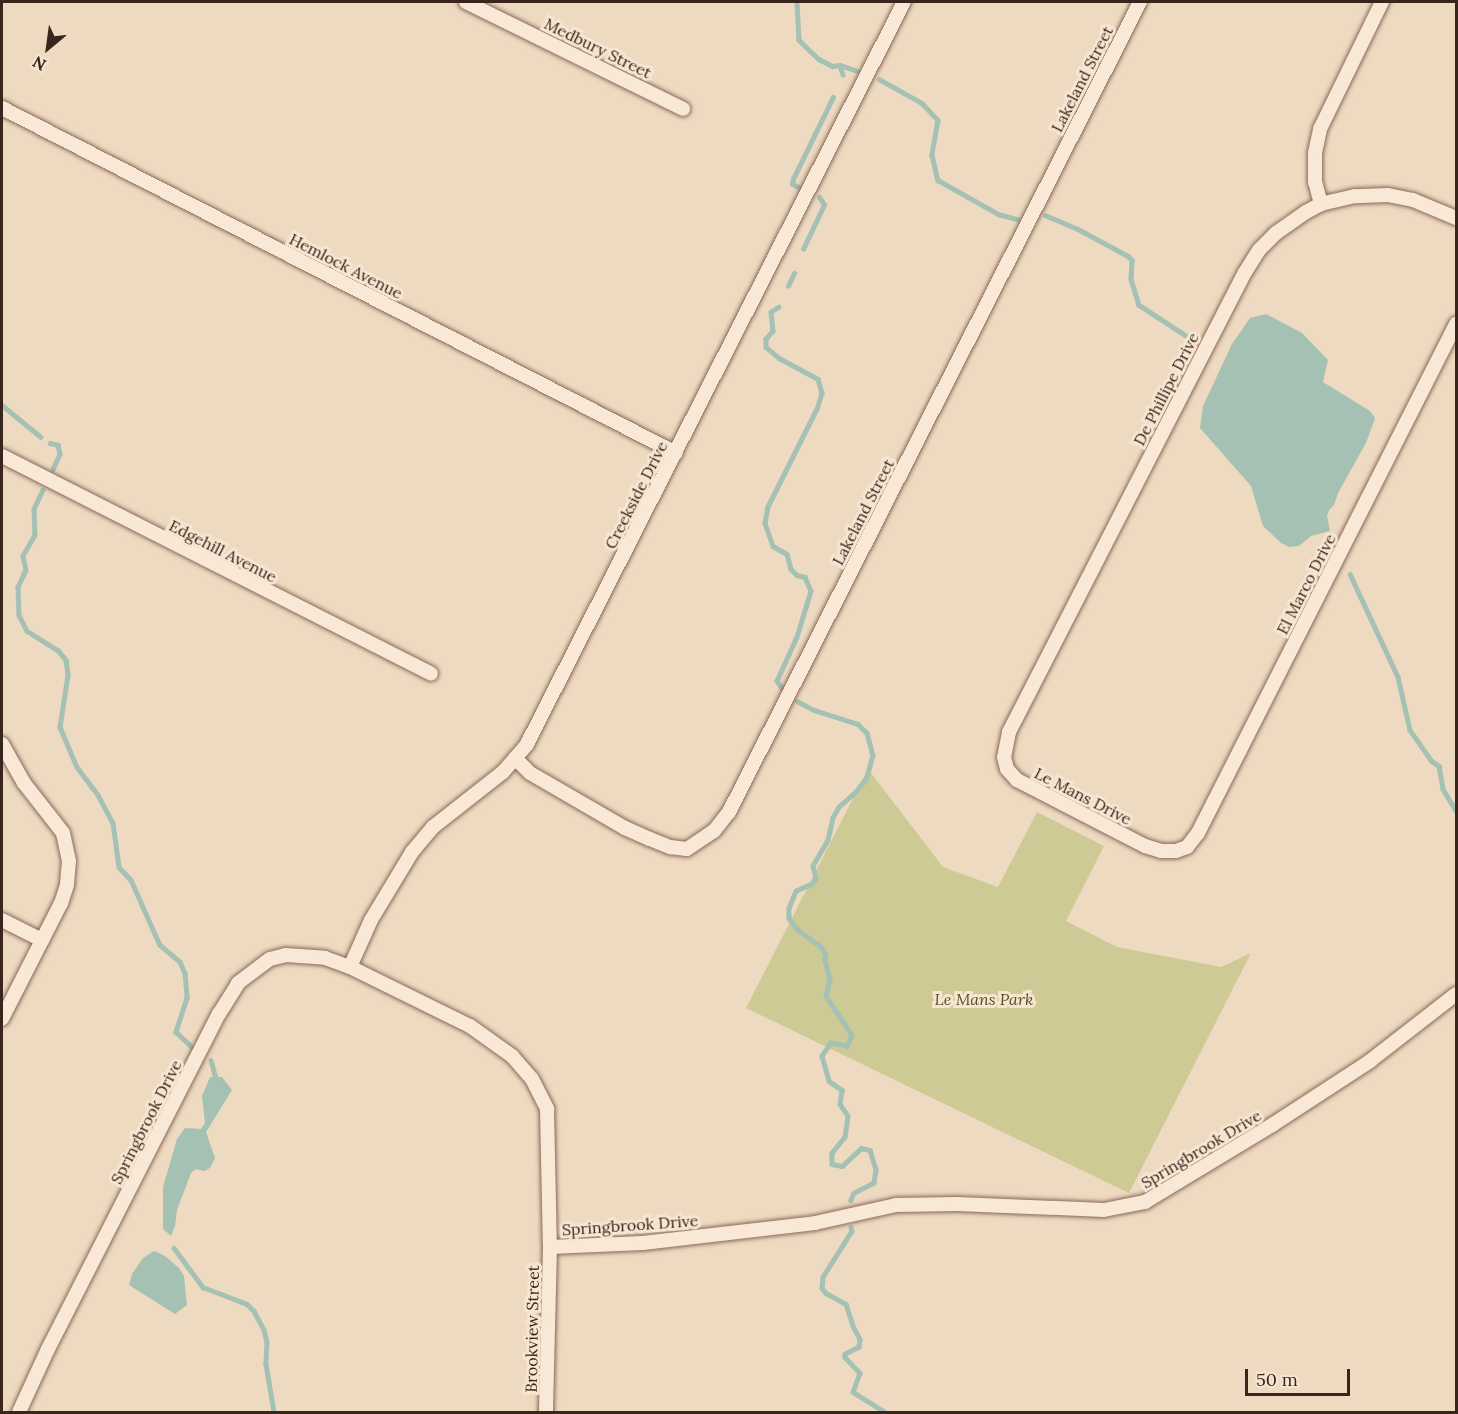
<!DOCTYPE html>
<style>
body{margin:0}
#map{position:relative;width:1458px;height:1414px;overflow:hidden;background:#eedac1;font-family:Lora,serif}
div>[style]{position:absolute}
.green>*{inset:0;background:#cdca95}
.water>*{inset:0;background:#a4c1b4}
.stream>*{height:4.5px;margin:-2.25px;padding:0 2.25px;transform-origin:2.25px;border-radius:2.25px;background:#a4c1b4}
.roads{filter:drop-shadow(0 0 2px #886a59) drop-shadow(0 0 2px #886a59)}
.street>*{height:14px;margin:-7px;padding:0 7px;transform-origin:7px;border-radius:7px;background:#f9e8d5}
span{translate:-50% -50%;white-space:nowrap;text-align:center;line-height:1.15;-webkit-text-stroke:6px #f6e5d1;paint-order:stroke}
.street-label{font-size:16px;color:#38261d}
.park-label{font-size:16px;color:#505423;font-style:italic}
.frame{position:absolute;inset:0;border:3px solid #38261d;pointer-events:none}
.north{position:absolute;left:18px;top:18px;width:60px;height:60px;-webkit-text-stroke:4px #f6e5d1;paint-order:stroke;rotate:209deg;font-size:16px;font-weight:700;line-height:24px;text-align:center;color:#38261d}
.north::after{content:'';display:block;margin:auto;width:21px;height:27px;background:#38261d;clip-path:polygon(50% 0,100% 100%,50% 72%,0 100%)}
.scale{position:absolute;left:1245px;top:1369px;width:105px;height:27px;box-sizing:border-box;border:3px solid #38261d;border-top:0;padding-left:8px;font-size:18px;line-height:21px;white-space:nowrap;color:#38261d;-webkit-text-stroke:4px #f6e5d1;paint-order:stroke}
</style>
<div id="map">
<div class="green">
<i style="clip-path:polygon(868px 769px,943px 867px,998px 887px,1037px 812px,1104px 846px,1066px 921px,1117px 947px,1221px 967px,1251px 953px,1129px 1193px,746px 1008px)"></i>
</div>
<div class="water">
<i style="clip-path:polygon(1266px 314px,1302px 333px,1328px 360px,1323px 382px,1370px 411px,1375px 418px,1366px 443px,1338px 493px,1334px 505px,1329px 510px,1327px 516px,1330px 531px,1311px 536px,1299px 546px,1289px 547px,1281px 543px,1263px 526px,1251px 486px,1200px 428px,1203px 406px,1232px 344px,1250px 318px)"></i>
<i style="clip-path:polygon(210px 1077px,222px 1077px,232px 1090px,206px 1132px,215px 1158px,210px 1168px,204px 1171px,196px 1169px,191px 1173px,177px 1210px,175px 1226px,171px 1236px,163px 1229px,163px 1187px,177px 1139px,185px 1128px,201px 1129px,205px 1123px,202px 1096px)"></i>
<i style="clip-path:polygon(154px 1251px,165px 1256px,179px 1268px,184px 1276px,187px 1305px,175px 1314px,129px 1285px,132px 1274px,143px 1258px)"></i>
</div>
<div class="stream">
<i style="left:797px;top:2px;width:38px;rotate:87deg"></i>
<i style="left:799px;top:40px;width:28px;rotate:44deg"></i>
<i style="left:819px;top:59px;width:15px;rotate:28deg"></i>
<i style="left:832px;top:66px;width:8px;rotate:-7deg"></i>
<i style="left:840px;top:65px;width:18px;rotate:19deg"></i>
<i style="left:840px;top:65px;width:10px;rotate:73deg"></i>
<i style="left:879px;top:79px;width:49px;rotate:29.2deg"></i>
<i style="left:922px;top:103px;width:23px;rotate:47deg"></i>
<i style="left:938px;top:120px;width:36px;rotate:100deg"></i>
<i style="left:932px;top:155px;width:26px;rotate:77deg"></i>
<i style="left:938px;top:180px;width:69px;rotate:29.5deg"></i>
<i style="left:998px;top:214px;width:20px;rotate:15deg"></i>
<i style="left:799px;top:188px;width:8px;rotate:-150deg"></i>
<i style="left:792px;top:184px;width:5px;rotate:-79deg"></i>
<i style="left:793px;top:179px;width:91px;rotate:-64deg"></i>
<i style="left:1045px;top:215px;width:36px;rotate:23deg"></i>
<i style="left:1078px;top:229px;width:57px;rotate:28.4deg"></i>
<i style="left:1128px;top:256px;width:6px;rotate:45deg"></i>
<i style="left:1132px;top:260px;width:19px;rotate:93deg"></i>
<i style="left:1131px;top:279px;width:27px;rotate:73deg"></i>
<i style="left:1139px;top:305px;width:59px;rotate:33.1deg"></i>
<i style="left:803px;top:249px;width:49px;rotate:-64.5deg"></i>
<i style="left:824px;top:205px;width:9px;rotate:-122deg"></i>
<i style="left:788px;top:286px;width:14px;rotate:-65deg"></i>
<i style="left:779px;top:307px;width:9px;rotate:148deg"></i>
<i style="left:771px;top:312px;width:19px;rotate:84deg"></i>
<i style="left:773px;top:331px;width:11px;rotate:131deg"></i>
<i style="left:766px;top:339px;width:8px;rotate:90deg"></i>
<i style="left:766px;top:347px;width:17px;rotate:40deg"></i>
<i style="left:779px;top:358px;width:44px;rotate:28.3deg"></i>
<i style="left:818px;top:379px;width:15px;rotate:74deg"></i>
<i style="left:822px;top:393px;width:17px;rotate:107deg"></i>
<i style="left:817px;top:409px;width:110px;rotate:116.6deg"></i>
<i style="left:768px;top:507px;width:16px;rotate:101deg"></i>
<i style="left:765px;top:523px;width:24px;rotate:71deg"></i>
<i style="left:773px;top:546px;width:16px;rotate:30deg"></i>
<i style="left:787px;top:554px;width:16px;rotate:75deg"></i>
<i style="left:791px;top:569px;width:8px;rotate:45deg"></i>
<i style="left:797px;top:575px;width:8px;rotate:14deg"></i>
<i style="left:805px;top:577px;width:15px;rotate:67deg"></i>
<i style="left:811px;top:591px;width:48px;rotate:106.9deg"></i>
<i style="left:797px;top:637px;width:48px;rotate:114.4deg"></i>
<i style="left:777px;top:681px;width:9px;rotate:54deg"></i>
<i style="left:2px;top:405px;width:50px;rotate:39.4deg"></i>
<i style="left:50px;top:443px;width:8px;rotate:14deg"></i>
<i style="left:58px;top:445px;width:9px;rotate:77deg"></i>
<i style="left:60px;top:454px;width:17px;rotate:114deg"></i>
<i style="left:43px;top:490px;width:21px;rotate:115deg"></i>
<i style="left:34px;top:509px;width:26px;rotate:88deg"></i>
<i style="left:35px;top:535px;width:24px;rotate:120deg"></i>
<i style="left:23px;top:556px;width:14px;rotate:78deg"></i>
<i style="left:26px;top:570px;width:19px;rotate:115deg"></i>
<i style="left:18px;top:587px;width:28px;rotate:88deg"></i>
<i style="left:19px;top:615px;width:18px;rotate:63deg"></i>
<i style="left:27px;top:631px;width:36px;rotate:32deg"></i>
<i style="left:58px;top:650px;width:13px;rotate:51deg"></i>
<i style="left:66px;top:660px;width:15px;rotate:82deg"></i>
<i style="left:68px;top:675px;width:53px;rotate:98.7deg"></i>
<i style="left:60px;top:727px;width:43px;rotate:67deg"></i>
<i style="left:77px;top:767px;width:35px;rotate:53deg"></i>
<i style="left:98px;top:795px;width:32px;rotate:62deg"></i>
<i style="left:113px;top:823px;width:44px;rotate:82.2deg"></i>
<i style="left:119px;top:867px;width:18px;rotate:47deg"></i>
<i style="left:131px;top:880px;width:71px;rotate:66deg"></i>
<i style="left:160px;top:945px;width:26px;rotate:40deg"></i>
<i style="left:180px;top:962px;width:12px;rotate:66deg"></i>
<i style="left:185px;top:973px;width:25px;rotate:85deg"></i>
<i style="left:187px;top:998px;width:36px;rotate:108deg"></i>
<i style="left:176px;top:1032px;width:21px;rotate:43deg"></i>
<i style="left:1350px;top:574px;width:114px;rotate:65deg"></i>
<i style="left:1398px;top:677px;width:54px;rotate:77.2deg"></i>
<i style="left:1410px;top:730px;width:38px;rotate:55deg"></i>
<i style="left:1432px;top:761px;width:9px;rotate:36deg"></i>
<i style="left:1439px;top:766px;width:23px;rotate:80deg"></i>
<i style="left:1443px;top:789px;width:26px;rotate:59deg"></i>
<i style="left:797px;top:701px;width:19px;rotate:28deg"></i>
<i style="left:814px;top:710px;width:46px;rotate:17.7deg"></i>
<i style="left:858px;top:724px;width:13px;rotate:45deg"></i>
<i style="left:867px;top:733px;width:23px;rotate:75deg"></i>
<i style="left:873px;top:755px;width:24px;rotate:105deg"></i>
<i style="left:867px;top:778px;width:16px;rotate:128deg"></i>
<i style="left:857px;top:791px;width:24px;rotate:138deg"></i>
<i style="left:839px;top:807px;width:13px;rotate:119deg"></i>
<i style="left:833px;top:818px;width:23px;rotate:103deg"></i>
<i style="left:828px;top:840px;width:30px;rotate:120deg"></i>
<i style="left:813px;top:866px;width:13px;rotate:77deg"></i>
<i style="left:816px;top:879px;width:6px;rotate:129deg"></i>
<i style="left:812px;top:884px;width:17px;rotate:156deg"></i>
<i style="left:796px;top:891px;width:18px;rotate:112deg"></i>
<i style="left:789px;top:908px;width:10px;rotate:90deg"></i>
<i style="left:789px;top:918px;width:15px;rotate:53deg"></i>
<i style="left:798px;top:930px;width:29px;rotate:36deg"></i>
<i style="left:821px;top:947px;width:9px;rotate:58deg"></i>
<i style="left:826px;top:955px;width:5px;rotate:101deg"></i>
<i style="left:825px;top:960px;width:20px;rotate:75deg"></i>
<i style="left:830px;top:979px;width:17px;rotate:103deg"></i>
<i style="left:826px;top:996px;width:47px;rotate:56.3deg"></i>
<i style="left:852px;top:1035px;width:12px;rotate:114deg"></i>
<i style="left:847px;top:1046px;width:16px;rotate:-169deg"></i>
<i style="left:831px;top:1043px;width:16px;rotate:125deg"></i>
<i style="left:822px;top:1056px;width:26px;rotate:74deg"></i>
<i style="left:829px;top:1081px;width:16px;rotate:35deg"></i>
<i style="left:842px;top:1090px;width:14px;rotate:98deg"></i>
<i style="left:840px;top:1104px;width:14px;rotate:56deg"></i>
<i style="left:848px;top:1116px;width:21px;rotate:98deg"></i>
<i style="left:845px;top:1137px;width:21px;rotate:129deg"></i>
<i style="left:832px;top:1153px;width:11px;rotate:90deg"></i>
<i style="left:832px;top:1164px;width:10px;rotate:11deg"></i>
<i style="left:842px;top:1166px;width:26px;rotate:-43deg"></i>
<i style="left:861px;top:1148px;width:9px;rotate:13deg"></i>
<i style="left:870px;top:1150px;width:21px;rotate:73deg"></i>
<i style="left:876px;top:1170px;width:13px;rotate:99deg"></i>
<i style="left:874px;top:1183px;width:22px;rotate:153deg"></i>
<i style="left:854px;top:1193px;width:8px;rotate:113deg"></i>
<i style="left:211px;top:1060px;width:23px;rotate:75deg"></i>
<i style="left:851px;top:1227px;width:4px;rotate:76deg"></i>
<i style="left:852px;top:1231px;width:54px;rotate:122.2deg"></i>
<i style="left:823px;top:1277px;width:11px;rotate:95deg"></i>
<i style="left:822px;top:1288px;width:6px;rotate:51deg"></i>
<i style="left:826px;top:1293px;width:23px;rotate:29deg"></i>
<i style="left:846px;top:1304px;width:23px;rotate:72deg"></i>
<i style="left:853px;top:1326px;width:15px;rotate:62deg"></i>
<i style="left:860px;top:1339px;width:8px;rotate:97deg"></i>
<i style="left:859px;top:1347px;width:16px;rotate:153deg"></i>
<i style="left:845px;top:1354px;width:3px;rotate:90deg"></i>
<i style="left:845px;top:1357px;width:22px;rotate:47deg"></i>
<i style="left:860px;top:1373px;width:20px;rotate:110deg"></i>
<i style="left:853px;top:1392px;width:38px;rotate:32deg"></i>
<i style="left:174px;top:1248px;width:49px;rotate:53.4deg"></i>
<i style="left:203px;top:1287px;width:47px;rotate:21.1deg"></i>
<i style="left:247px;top:1304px;width:10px;rotate:45deg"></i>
<i style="left:254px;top:1311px;width:21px;rotate:62deg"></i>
<i style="left:264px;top:1330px;width:12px;rotate:76deg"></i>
<i style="left:267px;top:1342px;width:22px;rotate:93deg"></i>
<i style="left:266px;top:1364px;width:49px;rotate:80.5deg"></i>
</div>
<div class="roads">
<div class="street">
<i style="left:466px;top:2px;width:242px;rotate:26.2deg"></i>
<i style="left:2px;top:108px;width:757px;rotate:27.11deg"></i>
<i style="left:1321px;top:204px;width:23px;rotate:-105deg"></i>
<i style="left:1315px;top:182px;width:29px;rotate:-90deg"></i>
<i style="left:1315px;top:153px;width:25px;rotate:-78deg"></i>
<i style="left:1320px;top:129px;width:141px;rotate:-64deg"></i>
<i style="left:1456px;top:218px;width:47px;rotate:-157.3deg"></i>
<i style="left:1413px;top:200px;width:25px;rotate:-169deg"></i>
<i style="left:1388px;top:195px;width:33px;rotate:178deg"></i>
<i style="left:1355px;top:196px;width:35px;rotate:167deg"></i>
<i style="left:1321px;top:204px;width:17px;rotate:152deg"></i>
<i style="left:1306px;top:212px;width:37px;rotate:145deg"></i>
<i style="left:1276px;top:233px;width:24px;rotate:135deg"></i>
<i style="left:1259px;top:250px;width:26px;rotate:122deg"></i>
<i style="left:1245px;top:272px;width:517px;rotate:117.16deg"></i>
<i style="left:1009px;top:732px;width:25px;rotate:101deg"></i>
<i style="left:1004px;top:757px;width:12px;rotate:76deg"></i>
<i style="left:1007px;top:769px;width:15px;rotate:48deg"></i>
<i style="left:1017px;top:780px;width:144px;rotate:27.3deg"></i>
<i style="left:1145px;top:846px;width:17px;rotate:17deg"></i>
<i style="left:1161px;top:851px;width:15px"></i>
<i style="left:1176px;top:851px;width:12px;rotate:-20deg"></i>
<i style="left:1187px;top:847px;width:18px;rotate:-52deg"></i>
<i style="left:1198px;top:833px;width:571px;rotate:-63.12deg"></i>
<i style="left:2px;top:456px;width:481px;rotate:26.9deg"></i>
<i style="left:2px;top:744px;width:45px;rotate:60.6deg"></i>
<i style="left:24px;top:783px;width:63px;rotate:52deg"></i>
<i style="left:63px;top:833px;width:29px;rotate:78deg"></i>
<i style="left:69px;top:861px;width:24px;rotate:95deg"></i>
<i style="left:67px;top:885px;width:19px;rotate:108deg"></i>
<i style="left:61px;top:903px;width:130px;rotate:117deg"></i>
<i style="left:515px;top:758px;width:21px;rotate:45deg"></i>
<i style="left:530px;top:773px;width:110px;rotate:30.1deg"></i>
<i style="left:625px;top:828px;width:27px;rotate:24deg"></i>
<i style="left:650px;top:839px;width:22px;rotate:22deg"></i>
<i style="left:670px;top:847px;width:17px;rotate:7deg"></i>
<i style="left:687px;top:849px;width:32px;rotate:-34deg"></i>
<i style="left:714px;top:831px;width:24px;rotate:-52deg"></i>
<i style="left:729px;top:812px;width:908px;rotate:-63.1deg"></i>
<i style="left:2px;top:920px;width:45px;rotate:26.6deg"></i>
<i style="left:350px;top:967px;width:51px;rotate:-65.9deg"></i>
<i style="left:371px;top:920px;width:79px;rotate:-58.9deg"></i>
<i style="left:412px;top:852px;width:33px;rotate:-50deg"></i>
<i style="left:433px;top:827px;width:89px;rotate:-38.2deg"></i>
<i style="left:503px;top:772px;width:37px;rotate:-49deg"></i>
<i style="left:527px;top:744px;width:832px;rotate:-63.07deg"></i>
<i style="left:550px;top:1247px;width:93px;rotate:-2.5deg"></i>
<i style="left:643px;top:1243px;width:173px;rotate:-6.6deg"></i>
<i style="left:815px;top:1223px;width:83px;rotate:-12.5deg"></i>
<i style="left:896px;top:1205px;width:61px;rotate:-0.9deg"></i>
<i style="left:957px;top:1204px;width:147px;rotate:2.3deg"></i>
<i style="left:1104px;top:1210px;width:42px;rotate:-11deg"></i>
<i style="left:1145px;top:1202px;width:149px;rotate:-31.2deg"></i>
<i style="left:1272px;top:1125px;width:117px;rotate:-33.1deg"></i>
<i style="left:1370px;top:1061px;width:109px;rotate:-37.9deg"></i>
<i style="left:19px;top:1412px;width:69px;rotate:-65.3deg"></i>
<i style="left:48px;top:1349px;width:376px;rotate:-63deg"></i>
<i style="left:219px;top:1014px;width:36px;rotate:-58deg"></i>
<i style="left:238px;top:983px;width:40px;rotate:-37deg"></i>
<i style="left:270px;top:959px;width:16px;rotate:-14deg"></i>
<i style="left:286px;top:955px;width:39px;rotate:4deg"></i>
<i style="left:325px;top:958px;width:27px;rotate:20deg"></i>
<i style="left:350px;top:967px;width:134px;rotate:26.2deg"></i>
<i style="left:470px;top:1026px;width:52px;rotate:35.5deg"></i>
<i style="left:512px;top:1056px;width:30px;rotate:49deg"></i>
<i style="left:532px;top:1079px;width:34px;rotate:63deg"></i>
<i style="left:547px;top:1109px;width:138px;rotate:88.8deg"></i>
<i style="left:550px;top:1247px;width:165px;rotate:91.4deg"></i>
</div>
</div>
<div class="street-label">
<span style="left:598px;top:48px;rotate:26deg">Medbury Street</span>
<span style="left:1082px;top:79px;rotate:-63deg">Lakeland Street</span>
<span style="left:346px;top:266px;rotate:27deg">Hemlock Avenue</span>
<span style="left:1166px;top:389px;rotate:-63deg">De Phillipe Drive</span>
<span style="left:636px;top:495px;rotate:-63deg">Creekside Drive</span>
<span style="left:863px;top:512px;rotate:-63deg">Lakeland Street</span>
<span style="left:223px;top:551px;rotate:27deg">Edgehill Avenue</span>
<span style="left:1306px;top:584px;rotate:-63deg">El Marco Drive</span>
<span style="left:1083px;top:796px;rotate:27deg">Le Mans Drive</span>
<span style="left:146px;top:1122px;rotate:-63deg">Springbrook Drive</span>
<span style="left:1201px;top:1149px;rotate:-31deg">Springbrook Drive</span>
<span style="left:630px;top:1225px;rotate:-4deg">Springbrook Drive</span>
<span style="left:532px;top:1329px;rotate:-89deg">Brookview Street</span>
</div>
<div class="park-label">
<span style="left:984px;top:999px">Le Mans Park</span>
</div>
<div class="frame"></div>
<div class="north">N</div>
<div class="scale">50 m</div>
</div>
